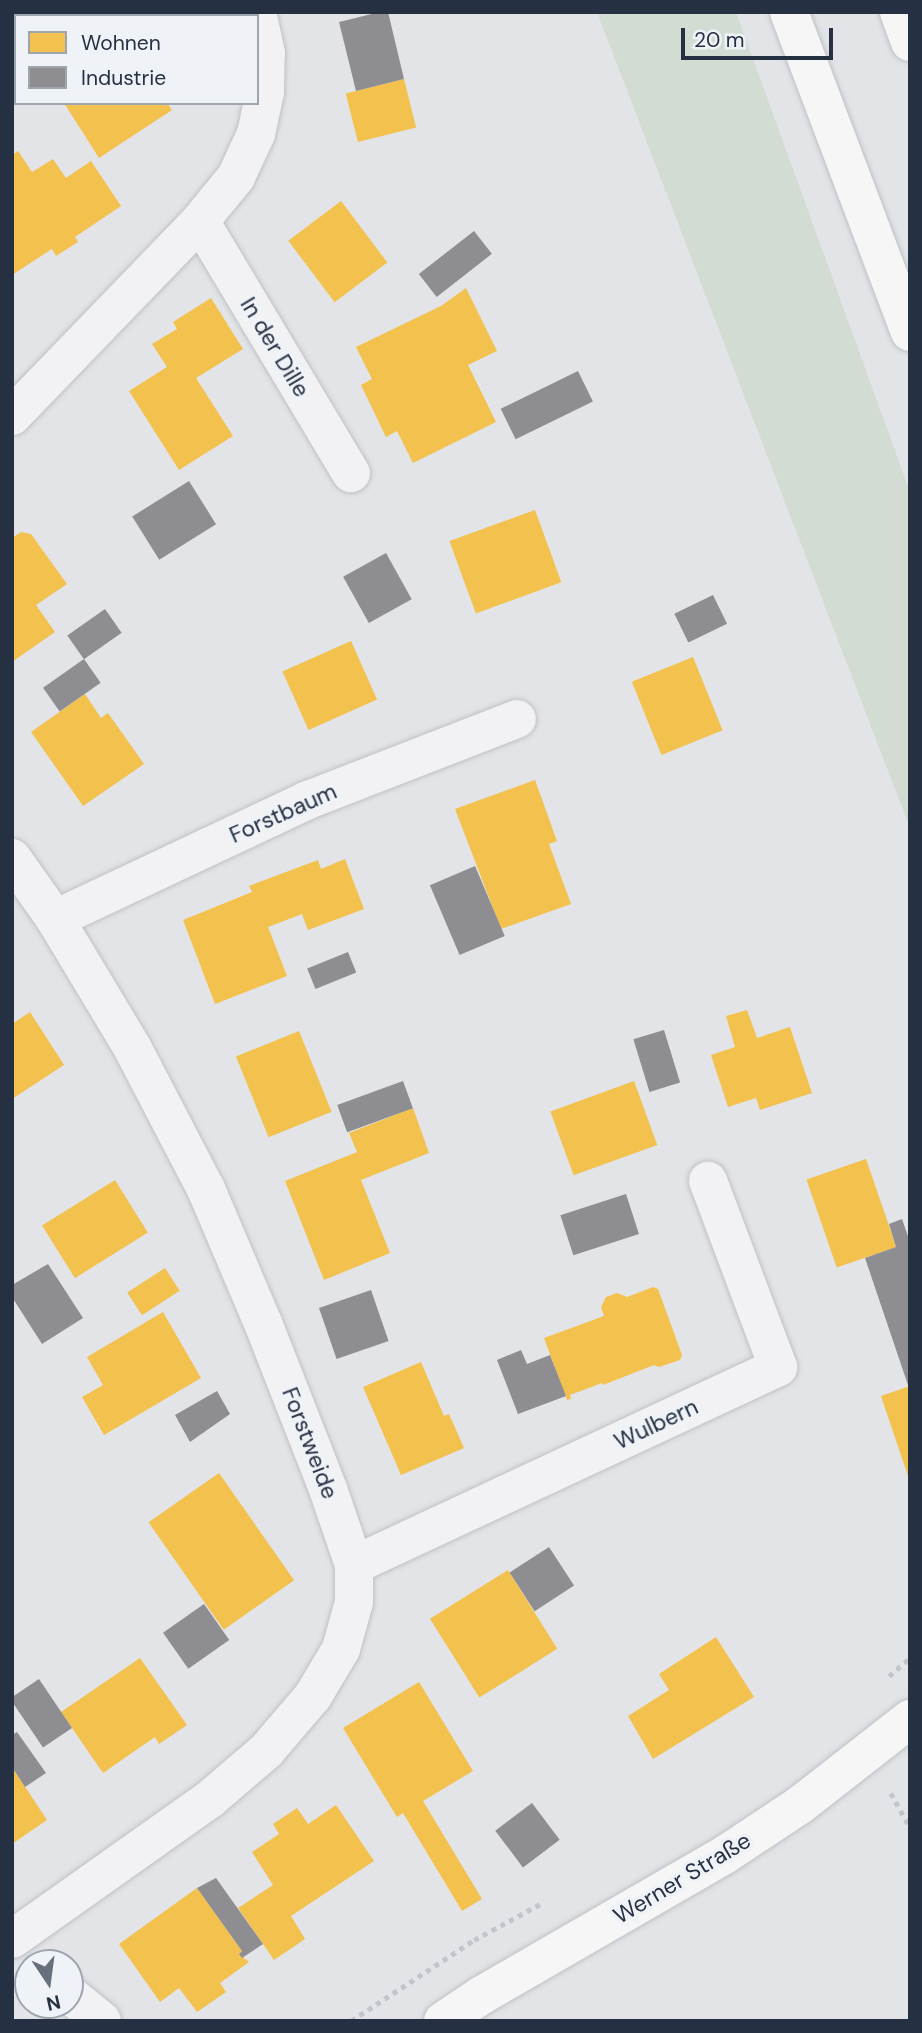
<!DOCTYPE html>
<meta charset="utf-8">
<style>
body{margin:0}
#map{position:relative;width:922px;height:2033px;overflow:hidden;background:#e2e4e7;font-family:"DM Sans",sans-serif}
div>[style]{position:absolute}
.green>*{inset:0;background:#d2dcd2}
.homes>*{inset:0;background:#f2c14e;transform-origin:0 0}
.industry>*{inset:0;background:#8d8d92;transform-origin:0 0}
.path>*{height:4.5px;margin-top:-2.25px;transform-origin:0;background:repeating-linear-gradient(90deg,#c3c5cb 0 5px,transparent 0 10px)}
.roads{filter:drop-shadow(0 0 2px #bfc1c5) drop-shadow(0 0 2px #bfc1c5)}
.minor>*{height:38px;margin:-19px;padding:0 19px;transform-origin:19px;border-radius:19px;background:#f2f2f4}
.major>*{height:38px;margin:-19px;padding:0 19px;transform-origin:19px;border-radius:19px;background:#f6f6f7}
.highway>*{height:38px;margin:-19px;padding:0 19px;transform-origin:19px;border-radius:19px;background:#f6f6f7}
span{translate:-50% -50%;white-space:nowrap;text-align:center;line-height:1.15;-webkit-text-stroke:7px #eff3f7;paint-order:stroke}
.street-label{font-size:23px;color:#263043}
.frame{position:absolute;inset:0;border:14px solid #263043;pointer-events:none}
.legend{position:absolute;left:14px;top:14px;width:245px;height:91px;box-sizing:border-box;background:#eff3f7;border:2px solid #9fa5af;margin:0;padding:9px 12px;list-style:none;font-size:21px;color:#263043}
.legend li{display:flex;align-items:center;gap:14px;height:35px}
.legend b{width:35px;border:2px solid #9fa5af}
.north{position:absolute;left:14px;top:1949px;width:70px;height:70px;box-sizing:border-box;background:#eff3f7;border:2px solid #9fa5af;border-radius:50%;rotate:167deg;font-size:19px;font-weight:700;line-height:28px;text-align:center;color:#263043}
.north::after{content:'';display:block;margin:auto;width:24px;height:32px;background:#686f7c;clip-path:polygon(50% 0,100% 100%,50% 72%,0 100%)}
.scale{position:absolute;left:681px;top:28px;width:152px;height:32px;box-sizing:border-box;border:4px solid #263043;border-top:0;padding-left:9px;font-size:21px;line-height:24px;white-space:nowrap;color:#263043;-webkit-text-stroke:5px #eff3f7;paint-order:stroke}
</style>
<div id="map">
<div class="green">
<i style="clip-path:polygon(597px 12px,736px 12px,910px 492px,910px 828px)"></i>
</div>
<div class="homes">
<i style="left:404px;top:79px;width:50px;height:60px;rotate:76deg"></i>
<i style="clip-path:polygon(64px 103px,167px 103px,172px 110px,99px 158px)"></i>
<i style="clip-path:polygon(18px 151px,32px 172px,53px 159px,66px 178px,91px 161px,121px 206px,75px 237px,78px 242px,56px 256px,52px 249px,12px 275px,12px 155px)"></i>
<i style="left:341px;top:201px;width:77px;height:66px;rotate:53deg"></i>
<i style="clip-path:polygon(466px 288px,497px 351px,468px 365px,496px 422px,413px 463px,397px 431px,386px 437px,361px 385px,372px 379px,356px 347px,441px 306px)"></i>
<i style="clip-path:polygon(211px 298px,243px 349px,196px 378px,233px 436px,179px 470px,129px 391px,167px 367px,152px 344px,177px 329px,173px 322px)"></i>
<i style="left:535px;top:510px;width:77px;height:91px;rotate:70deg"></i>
<i style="clip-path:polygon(21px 532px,31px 534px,67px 584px,36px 605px,55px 632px,12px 662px,12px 538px)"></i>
<i style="left:351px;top:641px;width:64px;height:75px;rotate:66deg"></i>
<i style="left:693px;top:657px;width:79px;height:66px;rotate:68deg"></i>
<i style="clip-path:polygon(85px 694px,101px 718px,108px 713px,144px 764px,83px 806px,31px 732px)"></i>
<i style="clip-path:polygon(535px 780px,557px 841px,549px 844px,571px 904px,501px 929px,455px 809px)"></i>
<i style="clip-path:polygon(345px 859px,364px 909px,308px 930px,302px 914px,268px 927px,287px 976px,215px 1004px,183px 920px,252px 892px,249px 886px,318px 860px,321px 869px)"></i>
<i style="clip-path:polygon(747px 1010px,757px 1038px,790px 1027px,812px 1093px,760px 1110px,756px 1098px,728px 1107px,711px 1055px,735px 1047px,726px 1016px)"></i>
<i style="clip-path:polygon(30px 1012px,64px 1065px,12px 1099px,12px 1024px)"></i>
<i style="left:299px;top:1031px;width:87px;height:68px;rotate:68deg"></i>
<i style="left:634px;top:1081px;width:68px;height:89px;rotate:70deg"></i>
<i style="clip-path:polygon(413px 1108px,429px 1153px,361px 1180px,390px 1253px,324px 1280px,285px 1181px,357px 1152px,349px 1133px)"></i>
<i style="left:866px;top:1159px;width:93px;height:63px;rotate:71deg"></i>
<i style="left:115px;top:1180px;width:62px;height:86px;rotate:58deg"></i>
<i style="left:165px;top:1268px;width:27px;height:45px;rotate:57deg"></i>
<i style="clip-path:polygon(653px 1287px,658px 1289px,682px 1355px,680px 1360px,659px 1367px,654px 1365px,603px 1385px,602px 1383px,570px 1395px,571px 1399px,567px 1400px,544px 1338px,604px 1316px,601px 1307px,606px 1297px,617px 1293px,627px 1297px)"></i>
<i style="clip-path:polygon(163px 1312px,201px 1378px,104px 1435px,82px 1397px,103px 1385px,87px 1357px)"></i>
<i style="clip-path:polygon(421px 1362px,444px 1416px,449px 1414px,464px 1448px,401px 1475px,363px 1387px)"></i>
<i style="clip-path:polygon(910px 1386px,910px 1478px,909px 1479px,881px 1396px)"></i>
<i style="left:219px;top:1473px;width:131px;height:86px;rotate:55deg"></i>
<i style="left:508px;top:1570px;width:93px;height:92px;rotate:58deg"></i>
<i style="clip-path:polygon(716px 1637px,754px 1697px,653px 1759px,628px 1716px,669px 1690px,659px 1674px)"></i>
<i style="clip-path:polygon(140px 1658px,187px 1725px,159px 1744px,155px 1737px,103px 1773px,61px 1712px)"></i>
<i style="clip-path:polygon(419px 1682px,473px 1771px,423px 1801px,482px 1899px,462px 1911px,403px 1813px,397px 1817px,343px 1728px)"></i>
<i style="clip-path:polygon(12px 1767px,47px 1820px,12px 1844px)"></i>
<i style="clip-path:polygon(336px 1805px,374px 1861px,291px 1916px,305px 1939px,274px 1960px,238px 1908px,273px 1885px,252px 1852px,279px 1834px,273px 1824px,297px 1808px,308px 1824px)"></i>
<i style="clip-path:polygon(197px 1888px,242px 1951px,239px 1954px,249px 1962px,220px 1983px,226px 1992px,197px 2012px,179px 1988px,160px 2002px,119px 1944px)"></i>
</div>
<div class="industry">
<i style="clip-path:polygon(380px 12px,388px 12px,404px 79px,356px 91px,339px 22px)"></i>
<i style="left:474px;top:231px;width:29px;height:70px;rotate:52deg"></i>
<i style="left:578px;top:371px;width:34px;height:86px;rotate:64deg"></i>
<i style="left:189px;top:481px;width:51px;height:67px;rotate:58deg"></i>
<i style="left:386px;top:553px;width:53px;height:49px;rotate:61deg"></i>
<i style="left:713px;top:595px;width:32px;height:43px;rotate:64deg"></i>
<i style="left:105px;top:609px;width:29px;height:46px;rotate:55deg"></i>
<i style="left:84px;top:659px;width:29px;height:50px;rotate:55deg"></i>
<i style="left:475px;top:866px;width:76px;height:49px;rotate:67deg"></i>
<i style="left:348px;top:952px;width:22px;height:44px;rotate:68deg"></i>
<i style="left:664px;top:1030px;width:55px;height:32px;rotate:73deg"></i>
<i style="left:403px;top:1081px;width:29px;height:70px;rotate:70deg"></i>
<i style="left:626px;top:1194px;width:42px;height:69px;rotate:72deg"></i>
<i style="clip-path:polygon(902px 1219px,910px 1242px,909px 1388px,865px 1258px,896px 1247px,889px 1224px)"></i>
<i style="clip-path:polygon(48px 1264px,83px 1318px,42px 1344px,12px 1297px,12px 1285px)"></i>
<i style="left:371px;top:1290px;width:54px;height:55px;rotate:71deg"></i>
<i style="clip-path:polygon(521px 1350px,527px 1364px,550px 1355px,566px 1396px,518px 1414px,497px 1360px)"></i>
<i style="clip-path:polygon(217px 1391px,230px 1414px,190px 1442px,175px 1415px)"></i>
<i style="left:549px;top:1547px;width:46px;height:47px;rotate:57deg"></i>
<i style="left:204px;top:1604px;width:44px;height:50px;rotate:55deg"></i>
<i style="left:39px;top:1679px;width:59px;height:35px;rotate:56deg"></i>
<i style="clip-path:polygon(17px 1732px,46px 1773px,25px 1787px,12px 1767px,12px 1735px)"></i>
<i style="left:532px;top:1803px;width:46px;height:46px;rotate:53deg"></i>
<i style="clip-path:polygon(216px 1878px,263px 1944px,242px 1958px,239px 1954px,242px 1951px,197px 1888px)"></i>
</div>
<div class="path">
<i style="left:889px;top:1676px;width:28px;rotate:-41deg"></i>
<i style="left:891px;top:1793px;width:39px;rotate:61deg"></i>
<i style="left:351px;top:2021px;width:147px;rotate:-33.4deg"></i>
<i style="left:474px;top:1940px;width:80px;rotate:-28.5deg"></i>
</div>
<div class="roads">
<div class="minor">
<i style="left:200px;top:221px;width:294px;rotate:59.1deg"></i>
<i style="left:12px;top:416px;width:271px;rotate:-46deg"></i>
<i style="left:200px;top:221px;width:57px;rotate:-50.7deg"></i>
<i style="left:236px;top:177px;width:47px;rotate:-65.1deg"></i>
<i style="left:256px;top:134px;width:43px;rotate:-77.9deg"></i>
<i style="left:265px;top:92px;width:39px;rotate:-89deg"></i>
<i style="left:266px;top:53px;width:42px;rotate:-102.4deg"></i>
<i style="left:12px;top:858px;width:75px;rotate:54.8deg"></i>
<i style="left:55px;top:919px;width:152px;rotate:59deg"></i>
<i style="left:133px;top:1049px;width:158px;rotate:62.5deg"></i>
<i style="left:206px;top:1189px;width:146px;rotate:67deg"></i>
<i style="left:263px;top:1323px;width:178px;rotate:68.6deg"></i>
<i style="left:328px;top:1489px;width:80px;rotate:71.1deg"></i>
<i style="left:354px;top:1565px;width:37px;rotate:90deg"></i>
<i style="left:354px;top:1602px;width:49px;rotate:105.5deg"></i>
<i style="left:341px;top:1649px;width:55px;rotate:120.8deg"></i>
<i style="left:313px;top:1696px;width:72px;rotate:130.5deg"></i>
<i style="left:266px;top:1751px;width:74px;rotate:139.4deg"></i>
<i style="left:210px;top:1799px;width:242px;rotate:144.7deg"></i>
<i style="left:55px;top:919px;width:280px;rotate:-25.2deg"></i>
<i style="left:308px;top:800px;width:224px;rotate:-21.2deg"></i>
<i style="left:354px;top:1565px;width:468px;rotate:-25deg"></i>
<i style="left:778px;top:1367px;width:199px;rotate:-110.6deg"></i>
<i style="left:70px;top:1995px;width:41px;rotate:39.1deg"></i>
</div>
<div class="major">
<i style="left:443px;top:2021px;width:47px;rotate:-33.7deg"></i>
<i style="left:482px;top:1995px;width:282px;rotate:-30deg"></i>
<i style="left:726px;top:1854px;width:89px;rotate:-33.5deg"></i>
<i style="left:800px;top:1805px;width:140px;rotate:-38deg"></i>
</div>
<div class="highway">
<i style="left:789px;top:12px;width:342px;rotate:69.3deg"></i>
<i style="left:899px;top:12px;width:32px;rotate:70deg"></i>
</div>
</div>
<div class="street-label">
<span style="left:275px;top:347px;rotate:59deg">In der Dille</span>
<span style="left:283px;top:813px;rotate:-24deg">Forstbaum</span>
<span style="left:656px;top:1424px;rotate:-25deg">Wulbern</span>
<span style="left:310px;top:1443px;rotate:69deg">Forstweide</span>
<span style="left:682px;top:1878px;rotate:-31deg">Werner Straße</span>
</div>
<div class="frame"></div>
<ul class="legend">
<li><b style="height:19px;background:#f2c14e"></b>Wohnen</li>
<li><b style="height:19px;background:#8d8d92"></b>Industrie</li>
</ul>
<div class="north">N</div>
<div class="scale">20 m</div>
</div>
